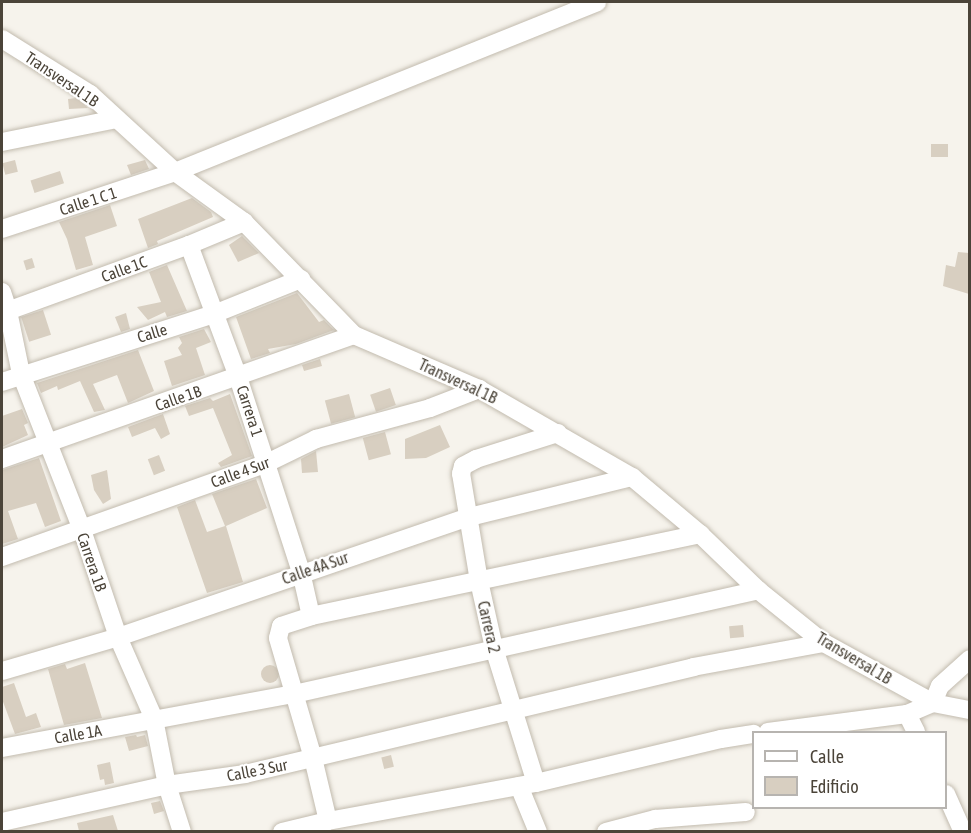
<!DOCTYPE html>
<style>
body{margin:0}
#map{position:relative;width:971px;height:833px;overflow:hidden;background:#f6f3ec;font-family:"Asap Condensed",sans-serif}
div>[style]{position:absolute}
.building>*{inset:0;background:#d8cfc1;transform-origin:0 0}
.round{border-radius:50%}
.roads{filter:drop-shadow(0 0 2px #c2bbae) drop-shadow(0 0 2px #c2bbae)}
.minor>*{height:18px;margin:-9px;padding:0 9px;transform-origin:9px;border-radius:9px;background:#fff}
span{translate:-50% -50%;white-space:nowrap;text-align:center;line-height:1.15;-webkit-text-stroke:4.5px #fff;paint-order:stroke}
.street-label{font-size:16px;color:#4b4439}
.frame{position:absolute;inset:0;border:3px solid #4b4439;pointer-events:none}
.legend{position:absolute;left:752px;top:731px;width:195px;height:78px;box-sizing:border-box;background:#fff;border:2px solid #b7b4b0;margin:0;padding:8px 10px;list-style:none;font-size:18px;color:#4b4439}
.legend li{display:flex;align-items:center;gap:12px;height:30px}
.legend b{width:30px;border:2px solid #b7b4b0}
</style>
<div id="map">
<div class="building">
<i style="clip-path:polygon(76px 98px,83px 103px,88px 108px,69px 109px,68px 99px)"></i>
<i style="left:931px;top:144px;width:17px;height:13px"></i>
<i style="left:15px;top:160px;width:12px;height:13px;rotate:76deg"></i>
<i style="clip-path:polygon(145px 160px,149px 169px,131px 175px,127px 165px)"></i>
<i style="left:60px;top:171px;width:13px;height:31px;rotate:72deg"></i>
<i style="clip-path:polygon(192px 198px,211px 212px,213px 217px,157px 241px,158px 244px,148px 248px,138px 219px)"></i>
<i style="clip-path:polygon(110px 205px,117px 226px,85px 237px,93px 265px,76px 270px,67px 239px,59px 222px)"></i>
<i style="clip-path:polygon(242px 236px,259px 253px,238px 262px,229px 245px)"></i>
<i style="clip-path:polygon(958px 252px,969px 253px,969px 294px,943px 286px,946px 265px,955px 267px)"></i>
<i style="left:32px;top:258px;width:10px;height:9px;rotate:73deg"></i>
<i style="clip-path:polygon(167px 265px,187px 311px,167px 317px,165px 312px,148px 320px,137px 307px,161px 302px,149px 272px)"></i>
<i style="clip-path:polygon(297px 293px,319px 322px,324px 320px,334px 330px,296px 344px,268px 349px,270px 353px,251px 359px,236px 317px)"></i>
<i style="left:43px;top:310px;width:26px;height:23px;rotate:72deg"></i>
<i style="clip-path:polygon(126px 313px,130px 329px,121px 332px,115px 317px)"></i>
<i style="clip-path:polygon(204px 329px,211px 342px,196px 348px,205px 375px,172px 386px,164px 361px,182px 355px,178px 348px,182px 343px,179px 337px)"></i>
<i style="clip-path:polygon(138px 350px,154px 391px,128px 403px,117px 375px,93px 384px,105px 410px,94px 412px,80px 381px,58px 390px,57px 386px,41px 393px,37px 383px)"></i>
<i style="clip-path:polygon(320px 359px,322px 366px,304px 371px,302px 365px)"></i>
<i style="left:390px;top:388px;width:18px;height:21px;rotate:71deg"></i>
<i style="clip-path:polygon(230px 394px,252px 456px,221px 467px,218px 463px,232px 455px,213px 408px,189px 416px,185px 406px,210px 398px,213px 401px)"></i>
<i style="left:349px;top:394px;width:24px;height:25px;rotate:75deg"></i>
<i style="clip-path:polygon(22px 409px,28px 423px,24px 425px,28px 435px,2px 447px,2px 416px)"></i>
<i style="clip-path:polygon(163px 414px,170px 434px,161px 439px,155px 428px,132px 437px,128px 427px)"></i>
<i style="clip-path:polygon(440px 425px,450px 447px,426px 458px,405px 459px,405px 439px)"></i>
<i style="left:385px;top:432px;width:23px;height:23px;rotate:75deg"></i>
<i style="clip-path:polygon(316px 451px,318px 472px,302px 473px,301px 459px)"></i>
<i style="left:159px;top:455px;width:17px;height:12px;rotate:69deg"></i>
<i style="clip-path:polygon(39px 458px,61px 521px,45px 527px,36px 503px,8px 511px,18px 539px,2px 544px,2px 470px)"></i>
<i style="clip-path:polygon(107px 470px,111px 499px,103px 504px,94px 490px,91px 475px)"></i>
<i style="clip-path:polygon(256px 479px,267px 508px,226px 526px,243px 582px,207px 593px,177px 507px,195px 500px,207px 532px,225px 526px,212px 494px)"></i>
<i style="left:743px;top:625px;width:12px;height:14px;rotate:85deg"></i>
<i style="clip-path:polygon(85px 663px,102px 718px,64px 725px,48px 669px,65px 664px,67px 669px)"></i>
<i class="round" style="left:261px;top:665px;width:18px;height:18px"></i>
<i style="clip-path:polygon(14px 683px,26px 717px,36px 713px,41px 727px,15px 734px,2px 699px,2px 687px)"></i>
<i style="clip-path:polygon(136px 735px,137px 737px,145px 735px,148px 746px,129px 751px,125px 737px)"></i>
<i style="left:391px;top:755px;width:12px;height:10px;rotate:76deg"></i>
<i style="clip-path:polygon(110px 762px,114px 783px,105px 785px,104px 779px,100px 780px,97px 765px)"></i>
<i style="clip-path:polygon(160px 801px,164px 811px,154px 814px,151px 803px)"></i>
<i style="clip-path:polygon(113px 815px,118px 831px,79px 831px,77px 823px)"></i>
</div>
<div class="roads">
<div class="minor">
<i style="left:2px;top:39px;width:104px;rotate:32deg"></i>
<i style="left:90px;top:94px;width:115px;rotate:42.5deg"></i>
<i style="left:175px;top:172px;width:85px;rotate:35.9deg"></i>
<i style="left:244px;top:222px;width:158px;rotate:45.8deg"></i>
<i style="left:354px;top:335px;width:136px;rotate:23.4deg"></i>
<i style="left:479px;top:389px;width:177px;rotate:29.9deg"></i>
<i style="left:632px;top:477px;width:89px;rotate:40deg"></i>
<i style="left:700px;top:534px;width:81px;rotate:44deg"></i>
<i style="left:758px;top:590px;width:85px;rotate:38.8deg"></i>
<i style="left:824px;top:643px;width:124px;rotate:28.8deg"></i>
<i style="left:2px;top:142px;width:116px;rotate:-11.4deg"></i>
<i style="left:2px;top:229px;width:182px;rotate:-18.2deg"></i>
<i style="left:175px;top:172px;width:455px;rotate:-21.9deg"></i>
<i style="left:189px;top:245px;width:141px;rotate:69.6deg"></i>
<i style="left:238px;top:377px;width:205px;rotate:72.1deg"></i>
<i style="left:301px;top:572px;width:45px;rotate:77.2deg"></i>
<i style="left:2px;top:292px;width:20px;rotate:72deg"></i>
<i style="left:8px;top:311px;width:64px;rotate:78.3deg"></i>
<i style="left:21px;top:374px;width:164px;rotate:68.6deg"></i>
<i style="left:81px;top:527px;width:116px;rotate:71.4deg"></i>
<i style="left:118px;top:637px;width:90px;rotate:66.3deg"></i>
<i style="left:154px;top:719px;width:67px;rotate:78.9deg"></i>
<i style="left:167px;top:785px;width:49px;rotate:72.3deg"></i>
<i style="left:2px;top:313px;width:199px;rotate:-20deg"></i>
<i style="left:189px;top:245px;width:60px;rotate:-22.7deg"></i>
<i style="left:2px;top:382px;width:223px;rotate:-17.8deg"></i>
<i style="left:214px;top:314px;width:94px;rotate:-21.9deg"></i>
<i style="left:2px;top:459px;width:373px;rotate:-19.4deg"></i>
<i style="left:2px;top:557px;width:281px;rotate:-19.5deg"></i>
<i style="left:267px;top:463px;width:55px;rotate:-26.1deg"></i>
<i style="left:316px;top:439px;width:118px;rotate:-15.2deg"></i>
<i style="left:430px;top:408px;width:53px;rotate:-21.2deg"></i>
<i style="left:2px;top:671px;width:121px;rotate:-16.3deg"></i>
<i style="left:118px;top:637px;width:371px;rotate:-18.9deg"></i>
<i style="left:469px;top:517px;width:168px;rotate:-13.8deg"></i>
<i style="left:933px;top:703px;width:18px;rotate:-68deg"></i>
<i style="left:940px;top:686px;width:40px;rotate:-42deg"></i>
<i style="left:907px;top:714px;width:20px;rotate:63deg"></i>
<i style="left:768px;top:732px;width:140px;rotate:-7.4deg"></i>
<i style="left:907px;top:714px;width:28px;rotate:-23deg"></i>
<i style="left:933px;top:703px;width:38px;rotate:11deg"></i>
<i style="left:2px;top:748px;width:297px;rotate:-10.5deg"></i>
<i style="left:294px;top:694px;width:476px;rotate:-12.6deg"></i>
<i style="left:536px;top:783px;width:141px;rotate:-107.3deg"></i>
<i style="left:494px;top:648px;width:69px;rotate:-102.6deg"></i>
<i style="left:479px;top:581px;width:109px;rotate:-99.5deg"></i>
<i style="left:461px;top:474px;width:8px;rotate:-76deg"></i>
<i style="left:463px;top:466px;width:15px;rotate:-28deg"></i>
<i style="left:476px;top:459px;width:86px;rotate:-17.6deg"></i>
<i style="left:519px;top:786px;width:50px;rotate:67.6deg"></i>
<i style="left:946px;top:794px;width:42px;rotate:65.9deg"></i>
<i style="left:328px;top:821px;width:65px;rotate:-103.4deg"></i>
<i style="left:313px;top:758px;width:125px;rotate:-106.3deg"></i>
<i style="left:278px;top:638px;width:12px;rotate:-76deg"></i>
<i style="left:281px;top:626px;width:32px;rotate:-18deg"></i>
<i style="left:311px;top:616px;width:398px;rotate:-11.9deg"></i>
<i style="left:2px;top:822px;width:169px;rotate:-12.6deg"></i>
<i style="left:167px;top:785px;width:79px;rotate:-8deg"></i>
<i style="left:245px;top:774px;width:461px;rotate:-13.4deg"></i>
<i style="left:693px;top:667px;width:133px;rotate:-10.4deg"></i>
<i style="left:282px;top:832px;width:47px;rotate:-13.4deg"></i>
<i style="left:328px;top:821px;width:211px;rotate:-10.4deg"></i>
<i style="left:536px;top:783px;width:190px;rotate:-13.4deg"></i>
<i style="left:721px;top:739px;width:33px;rotate:-9deg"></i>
<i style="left:606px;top:832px;width:51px;rotate:-14.9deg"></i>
<i style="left:655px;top:819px;width:91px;rotate:-4.4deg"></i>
</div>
</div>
<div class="street-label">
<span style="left:62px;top:79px;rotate:34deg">Transversal 1B</span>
<span style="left:88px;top:201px;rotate:-18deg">Calle 1 C 1</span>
<span style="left:124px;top:269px;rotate:-20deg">Calle 1C</span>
<span style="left:152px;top:333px;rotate:-17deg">Calle</span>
<span style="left:458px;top:381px;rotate:25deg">Transversal 1B</span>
<span style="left:178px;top:398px;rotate:-19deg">Calle 1B</span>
<span style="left:250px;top:411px;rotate:72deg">Carrera 1</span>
<span style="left:240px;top:472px;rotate:-20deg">Calle 4 Sur</span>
<span style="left:92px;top:562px;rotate:71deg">Carrera 1B</span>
<span style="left:315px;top:568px;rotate:-19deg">Calle 4A Sur</span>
<span style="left:489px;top:627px;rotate:77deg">Carrera 2</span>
<span style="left:854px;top:658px;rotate:31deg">Transversal 1B</span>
<span style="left:78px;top:734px;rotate:-10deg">Calle 1A</span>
<span style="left:257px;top:770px;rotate:-11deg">Calle 3 Sur</span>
</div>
<div class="frame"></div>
<ul class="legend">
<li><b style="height:8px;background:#fff"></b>Calle</li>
<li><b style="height:16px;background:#d8cfc1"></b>Edificio</li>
</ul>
</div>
